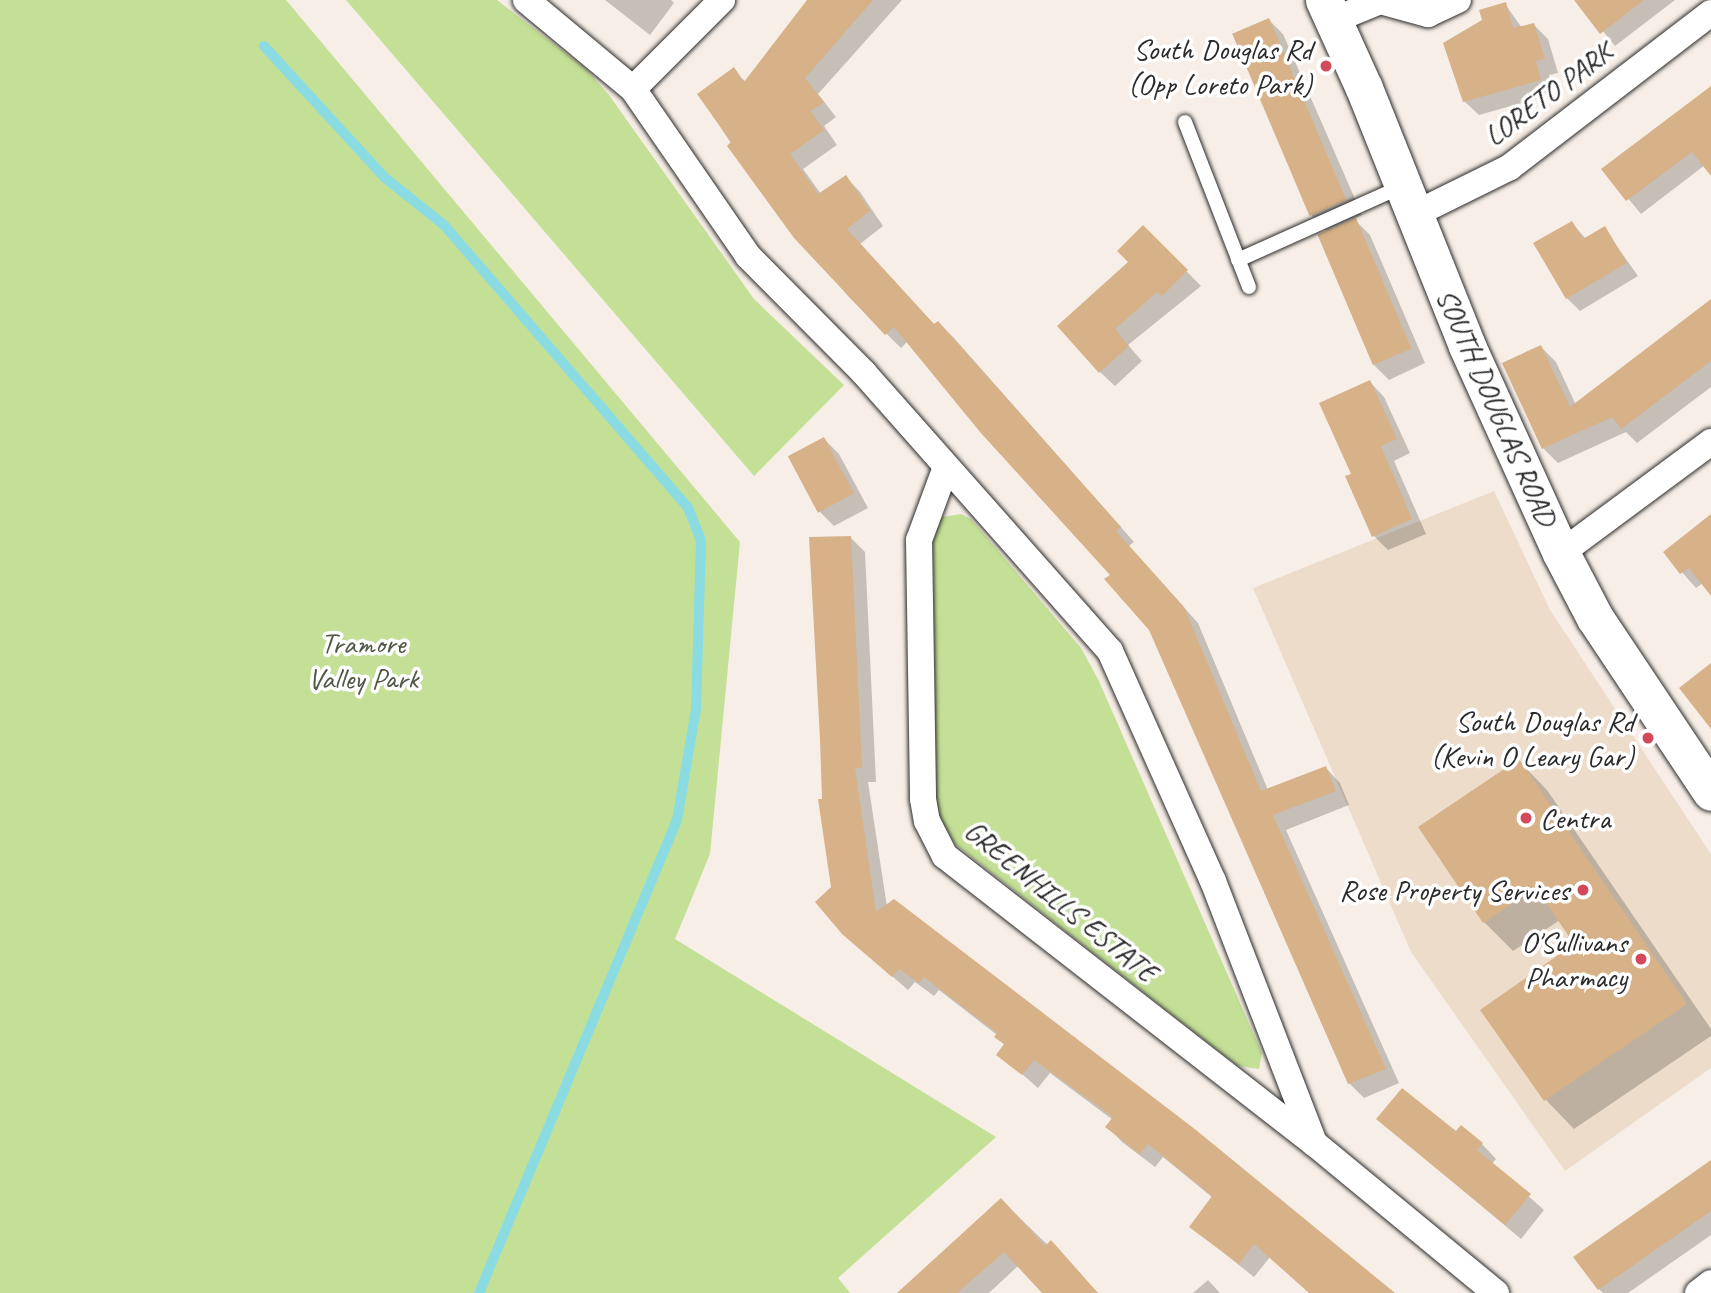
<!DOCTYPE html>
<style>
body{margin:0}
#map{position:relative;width:1711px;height:1293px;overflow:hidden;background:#f7efe7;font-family:Caveat,sans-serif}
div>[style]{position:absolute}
.built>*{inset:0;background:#eddcca}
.green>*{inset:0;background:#c4e097}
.shadow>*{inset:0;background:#0003}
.stream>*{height:10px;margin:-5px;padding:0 5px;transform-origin:5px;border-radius:5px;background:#8adce2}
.building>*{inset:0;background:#d7b188;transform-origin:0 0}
.roads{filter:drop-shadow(0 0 2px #2b2b2b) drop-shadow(0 0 2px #2b2b2b)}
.service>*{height:14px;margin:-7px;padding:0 7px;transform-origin:7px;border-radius:7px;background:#fff}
.minor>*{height:26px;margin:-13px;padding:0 13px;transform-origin:13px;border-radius:13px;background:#fff}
.secondary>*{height:37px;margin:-18.5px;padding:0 18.5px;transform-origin:18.5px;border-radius:18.5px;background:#fff}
.dots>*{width:19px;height:19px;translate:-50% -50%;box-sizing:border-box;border:4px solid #fff;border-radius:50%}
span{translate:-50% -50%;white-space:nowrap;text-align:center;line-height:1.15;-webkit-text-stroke:7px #fff;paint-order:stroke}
.poi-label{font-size:30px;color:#2b2b2b}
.right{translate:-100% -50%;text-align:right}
.left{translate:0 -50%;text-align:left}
.street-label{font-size:30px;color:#2b2b2b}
.park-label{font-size:30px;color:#515846}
</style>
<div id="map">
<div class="built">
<i style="clip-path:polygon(1494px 491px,1550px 610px,1711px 854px,1711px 1068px,1565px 1171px,1411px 952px,1253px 588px)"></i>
</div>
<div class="green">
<i style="clip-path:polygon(0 0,286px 0,740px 542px,710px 854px,675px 939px,996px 1137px,838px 1278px,850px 1293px,0 1293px)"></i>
<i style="clip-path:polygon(346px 0,497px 0,586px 69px,609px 95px,754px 299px,844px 385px,754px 476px)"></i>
<i style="clip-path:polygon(961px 514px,971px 519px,1081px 648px,1098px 679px,1262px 1053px,1259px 1069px,1238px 1066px,1212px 1046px,955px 844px,943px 825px,936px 804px,933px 534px,942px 517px)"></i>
</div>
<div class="shadow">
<i style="clip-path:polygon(605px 0,671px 0,674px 3px,650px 35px)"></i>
<i style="clip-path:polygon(810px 0,902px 0,818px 94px,836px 117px,824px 126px,837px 145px,803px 169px,821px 194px,846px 177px,860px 192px,883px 226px,860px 244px,935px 326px,938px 323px,953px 337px,1134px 542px,1129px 546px,1198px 623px,1268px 790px,1326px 768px,1340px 783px,1349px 805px,1286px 830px,1399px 1083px,1364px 1098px,1349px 1083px,1150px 629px,1112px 575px,908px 341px,901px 348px,849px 297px,762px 191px,699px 94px,733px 70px,746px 82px)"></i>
<i style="clip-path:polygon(1578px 0,1675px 0,1615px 46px)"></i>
<i style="clip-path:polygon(1505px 4px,1522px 28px,1534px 25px,1548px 39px,1558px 73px,1549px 75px,1554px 94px,1479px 115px,1464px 101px,1484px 21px)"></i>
<i style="clip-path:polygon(1269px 20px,1283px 34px,1362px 215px,1354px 219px,1370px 235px,1425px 363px,1389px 380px,1374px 365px,1328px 232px,1312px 216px)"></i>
<i style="clip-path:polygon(1711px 87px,1711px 173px,1705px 165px,1641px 214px,1604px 169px)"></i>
<i style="clip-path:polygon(1572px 223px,1586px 239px,1604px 228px,1638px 276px,1580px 311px,1567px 298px)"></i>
<i style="clip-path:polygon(1143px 227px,1201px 286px,1128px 345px,1142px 361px,1115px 386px,1100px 372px)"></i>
<i style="clip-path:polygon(1711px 302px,1711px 387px,1637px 443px,1626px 432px,1558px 463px,1543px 448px,1541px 347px,1556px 362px,1576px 405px)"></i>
<i style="clip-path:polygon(1370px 382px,1384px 397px,1410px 453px,1394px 461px,1426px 534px,1388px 550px,1374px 536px,1353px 475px)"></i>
<i style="clip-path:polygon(824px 439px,839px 454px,868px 508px,834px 526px,819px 511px)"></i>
<i style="clip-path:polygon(1711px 533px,1711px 592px,1703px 583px,1696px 588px,1665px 553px)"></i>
<i style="clip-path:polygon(850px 537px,865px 552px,876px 782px,868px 782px,887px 907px,1392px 1293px,1312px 1293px,1270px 1257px,1254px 1277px,1191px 1227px,1213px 1198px,1163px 1157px,1155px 1167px,1122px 1142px,1108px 1127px,1113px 1120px,1050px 1073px,1038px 1088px,999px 1054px,1005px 1046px,997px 1035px,939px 990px,934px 996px,915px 982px,908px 990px,843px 933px,824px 800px)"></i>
<i style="clip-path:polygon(1519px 761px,1547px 790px,1711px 1029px,1711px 1036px,1574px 1129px,1546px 1100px,1577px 944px,1560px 920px,1513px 951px,1484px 922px,1420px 828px)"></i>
<i style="clip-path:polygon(1378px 1119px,1456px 1134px,1482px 1144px,1496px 1159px,1492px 1164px,1544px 1210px,1521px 1239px)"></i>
<i style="clip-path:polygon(1711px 1171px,1711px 1235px,1628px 1293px,1603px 1293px,1599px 1289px)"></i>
<i style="clip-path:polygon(1001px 1200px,1098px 1293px,1045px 1293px,1019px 1265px,989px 1293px,900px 1293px)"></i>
<i style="clip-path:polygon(1208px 1280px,1220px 1293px,1193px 1293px)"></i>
</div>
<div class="stream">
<i style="left:264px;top:46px;width:178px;rotate:47.5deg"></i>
<i style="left:384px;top:177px;width:77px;rotate:38.7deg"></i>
<i style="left:444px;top:225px;width:374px;rotate:49.2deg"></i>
<i style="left:688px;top:508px;width:35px;rotate:68deg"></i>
<i style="left:701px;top:541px;width:168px;rotate:91.7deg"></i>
<i style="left:696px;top:709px;width:113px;rotate:99.7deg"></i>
<i style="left:677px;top:820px;width:513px;rotate:112.71deg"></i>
</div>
<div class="building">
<i style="clip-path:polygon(807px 0,873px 0,805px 78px,824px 102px,811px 111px,824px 130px,790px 154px,818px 194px,846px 175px,870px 211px,847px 229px,934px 324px,938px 321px,1121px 527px,1116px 531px,1184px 607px,1261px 791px,1326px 766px,1336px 791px,1273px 815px,1386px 1069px,1348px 1084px,1149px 630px,1104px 579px,1110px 575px,980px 432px,894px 327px,885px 335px,794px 238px,727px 146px,731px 142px,697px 94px,734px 67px,744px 82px)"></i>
<i style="clip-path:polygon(1574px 0,1644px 0,1600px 34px)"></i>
<i style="clip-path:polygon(1506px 2px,1513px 28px,1534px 23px,1545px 59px,1536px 61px,1541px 80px,1463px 102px,1443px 43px,1482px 20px,1479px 10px)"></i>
<i style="left:1269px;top:18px;width:198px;height:40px;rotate:67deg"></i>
<i style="clip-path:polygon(1711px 86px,1711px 176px,1692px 152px,1626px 201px,1601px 169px)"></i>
<i style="left:1356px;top:218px;width:142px;height:42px;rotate:67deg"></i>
<i style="clip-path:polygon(1572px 221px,1583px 239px,1605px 226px,1627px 263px,1566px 299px,1533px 243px)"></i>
<i style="clip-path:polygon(1143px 225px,1188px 270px,1162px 296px,1157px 292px,1115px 329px,1129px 346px,1099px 373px,1057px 326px,1128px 262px,1117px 251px)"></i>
<i style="clip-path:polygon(1711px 299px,1711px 361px,1621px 429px,1612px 417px,1542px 449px,1502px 363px,1541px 345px,1570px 407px)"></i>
<i style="clip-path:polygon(1370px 380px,1397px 439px,1381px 446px,1412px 519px,1372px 537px,1345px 476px,1351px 474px,1319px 403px)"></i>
<i style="left:824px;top:437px;width:64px;height:41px;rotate:62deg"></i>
<i style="clip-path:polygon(1711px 514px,1711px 596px,1689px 568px,1680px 574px,1663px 552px)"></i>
<i style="clip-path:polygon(851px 536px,862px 768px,855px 768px,876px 912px,894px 899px,1196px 1130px,1395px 1293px,1309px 1293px,1254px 1244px,1239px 1264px,1189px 1227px,1212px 1196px,1148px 1144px,1140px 1154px,1105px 1127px,1113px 1117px,1034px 1060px,1022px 1075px,996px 1055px,1004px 1044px,994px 1037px,997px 1033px,924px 977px,919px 983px,899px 969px,892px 977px,842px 934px,815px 902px,831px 887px,818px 799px,822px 799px,820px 739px,809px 537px)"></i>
<i style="clip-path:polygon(1711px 663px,1711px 729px,1679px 688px)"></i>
<i style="clip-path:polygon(1519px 759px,1687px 1004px,1544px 1101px,1480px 1010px,1574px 944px,1536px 888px,1483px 923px,1418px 827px)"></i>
<i style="clip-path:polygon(1402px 1088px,1456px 1131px,1461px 1125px,1483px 1143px,1477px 1150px,1531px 1194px,1505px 1225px,1376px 1119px)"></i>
<i style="clip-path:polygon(1711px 1160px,1711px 1211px,1598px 1290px,1573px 1257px)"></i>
<i style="clip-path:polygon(1001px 1198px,1045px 1246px,1051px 1240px,1098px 1293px,1042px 1293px,1004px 1252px,957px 1293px,897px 1293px)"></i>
</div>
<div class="roads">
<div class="service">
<i style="left:1185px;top:122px;width:177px;rotate:68.8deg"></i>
<i style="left:1238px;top:260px;width:181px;rotate:-24.2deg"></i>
</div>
<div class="minor">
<i style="left:526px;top:0;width:139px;rotate:39.8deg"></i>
<i style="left:633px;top:89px;width:203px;rotate:55.4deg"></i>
<i style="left:748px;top:256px;width:165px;rotate:45.2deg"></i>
<i style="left:864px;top:373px;width:371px;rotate:48.5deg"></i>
<i style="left:1110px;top:651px;width:252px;rotate:65.9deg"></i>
<i style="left:1213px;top:881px;width:281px;rotate:68.9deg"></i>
<i style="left:1334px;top:20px;width:50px;rotate:-22.4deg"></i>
<i style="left:1380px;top:1px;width:50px;rotate:15.2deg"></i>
<i style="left:1428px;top:14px;width:33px;rotate:-25deg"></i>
<i style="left:633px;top:89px;width:126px;rotate:-45deg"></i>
<i style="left:1415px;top:214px;width:106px;rotate:-26.3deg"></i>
<i style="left:1510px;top:167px;width:253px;rotate:-37.5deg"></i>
<i style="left:946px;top:467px;width:78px;rotate:110.3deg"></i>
<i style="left:919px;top:540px;width:259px;rotate:89.1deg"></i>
<i style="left:923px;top:799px;width:22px;rotate:80deg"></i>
<i style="left:927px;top:821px;width:39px;rotate:63deg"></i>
<i style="left:945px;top:856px;width:467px;rotate:37.9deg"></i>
<i style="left:1314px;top:1143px;width:236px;rotate:39.5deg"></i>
<i style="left:1561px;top:553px;width:187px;rotate:-36.5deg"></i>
<i style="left:1698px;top:1293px;width:16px;rotate:-38deg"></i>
</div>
<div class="secondary">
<i style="left:1324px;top:0;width:97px;rotate:65.6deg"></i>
<i style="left:1364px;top:88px;width:278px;rotate:68.2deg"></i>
<i style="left:1467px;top:346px;width:227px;rotate:65.6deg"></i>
<i style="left:1561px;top:553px;width:73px;rotate:62.4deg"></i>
<i style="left:1595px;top:618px;width:209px;rotate:56.3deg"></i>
</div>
</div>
<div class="dots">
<i style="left:1326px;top:66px;background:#d1495b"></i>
<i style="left:1648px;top:738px;background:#d1495b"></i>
<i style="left:1526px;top:818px;background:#d1495b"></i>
<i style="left:1583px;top:890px;background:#d1495b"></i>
<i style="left:1641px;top:959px;background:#d1495b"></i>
</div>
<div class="poi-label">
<span class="right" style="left:1312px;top:66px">South Douglas Rd<br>(Opp Loreto Park)</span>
<span class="right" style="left:1634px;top:738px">South Douglas Rd<br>(Kevin O Leary Gar)</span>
<span class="left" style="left:1540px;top:818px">Centra</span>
<span class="right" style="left:1569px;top:890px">Rose Property Services</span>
<span class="right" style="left:1627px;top:959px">O'Sullivans<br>Pharmacy</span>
</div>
<div class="street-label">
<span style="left:1548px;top:94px;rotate:-37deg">LORETO PARK</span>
<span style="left:1497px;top:407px;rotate:66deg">SOUTH DOUGLAS ROAD</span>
<span style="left:1061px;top:901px;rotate:39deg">GREENHILLS ESTATE</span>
</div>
<div class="park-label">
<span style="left:363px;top:660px">Tramore<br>Valley Park</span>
</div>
</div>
